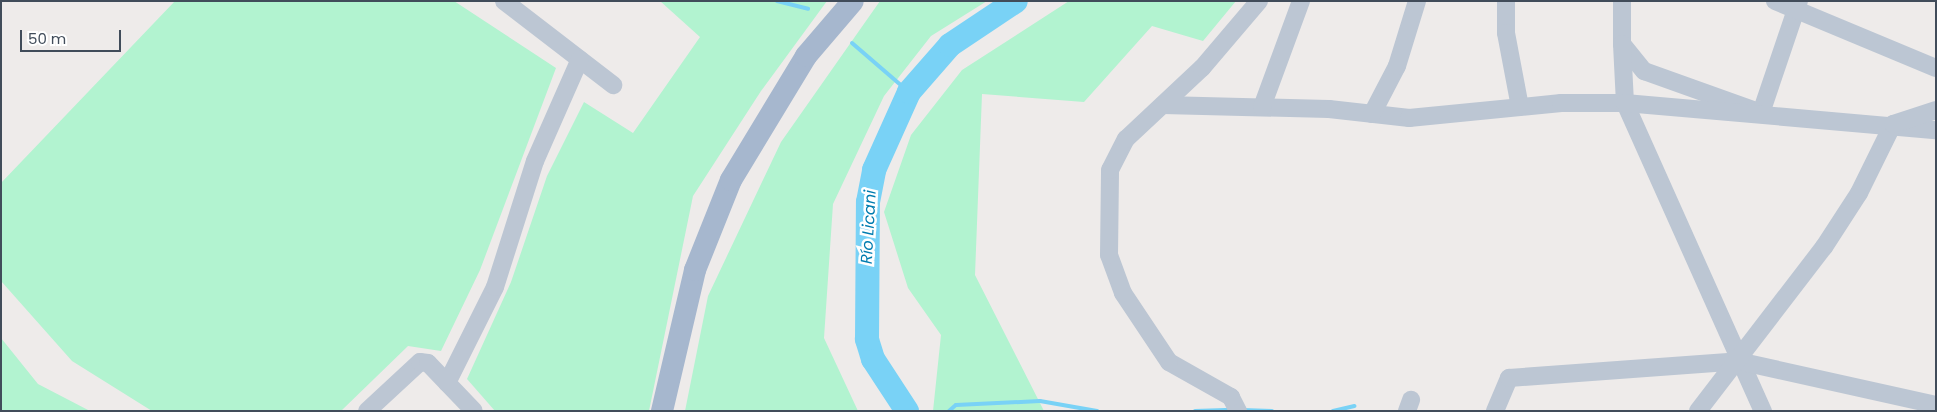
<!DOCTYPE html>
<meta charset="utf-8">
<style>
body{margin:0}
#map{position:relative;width:1937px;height:412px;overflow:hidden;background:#eeebea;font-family:Poppins,sans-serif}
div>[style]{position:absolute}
.green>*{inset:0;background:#b2f3d0}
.stream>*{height:4px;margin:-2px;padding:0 2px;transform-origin:2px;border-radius:2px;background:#79d2f6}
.river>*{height:24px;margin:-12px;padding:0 12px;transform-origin:12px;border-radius:12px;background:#79d2f6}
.minor>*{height:18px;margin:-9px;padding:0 9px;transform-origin:9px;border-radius:9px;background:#bcc6d3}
.major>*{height:22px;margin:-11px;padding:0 11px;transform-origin:11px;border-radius:11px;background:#a6b7ce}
span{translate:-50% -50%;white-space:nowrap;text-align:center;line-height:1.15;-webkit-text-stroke:5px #fff;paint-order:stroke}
.water-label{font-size:16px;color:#007caf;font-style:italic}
.frame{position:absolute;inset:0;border:2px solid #414c5a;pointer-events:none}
.scale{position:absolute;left:20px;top:30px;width:101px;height:22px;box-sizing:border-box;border:2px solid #414c5a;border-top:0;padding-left:6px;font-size:15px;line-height:18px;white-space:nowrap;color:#414c5a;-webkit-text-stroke:4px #fff;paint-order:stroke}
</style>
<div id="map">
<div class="green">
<i style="clip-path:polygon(175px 1px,454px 1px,556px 68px,480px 270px,441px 351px,408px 346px,341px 411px,152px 411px,72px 361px,1px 281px,1px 183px)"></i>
<i style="clip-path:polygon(660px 1px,827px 1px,761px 91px,693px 196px,649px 411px,495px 411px,467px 379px,511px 282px,547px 176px,584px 102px,633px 133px,700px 37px)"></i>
<i style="clip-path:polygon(880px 1px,987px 1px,931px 36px,884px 96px,833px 204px,824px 338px,858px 411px,685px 411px,708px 296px,781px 142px)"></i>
<i style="clip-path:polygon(1069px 1px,1236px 1px,1203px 41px,1152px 26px,1084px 102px,982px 94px,975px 275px,1044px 411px,933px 411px,941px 335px,908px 288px,884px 212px,911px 135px,962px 70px)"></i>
<i style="clip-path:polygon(1px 338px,38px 384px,90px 411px,1px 411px)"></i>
</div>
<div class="stream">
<i style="left:777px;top:1px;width:32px;rotate:14deg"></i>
<i style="left:852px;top:43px;width:75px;rotate:40.7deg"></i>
<i style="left:1242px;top:410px;width:30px;rotate:2deg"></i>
<i style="left:949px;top:411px;width:9px;rotate:-41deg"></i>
<i style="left:956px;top:405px;width:84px;rotate:-2.7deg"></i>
<i style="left:1040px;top:401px;width:58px;rotate:10deg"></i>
<i style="left:1195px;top:411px;width:38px;rotate:-2deg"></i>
<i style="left:1333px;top:411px;width:22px;rotate:-13deg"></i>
</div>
<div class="river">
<i style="left:907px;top:411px;width:62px;rotate:-123.2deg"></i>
<i style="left:873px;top:359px;width:21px;rotate:-107deg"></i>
<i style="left:867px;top:339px;width:137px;rotate:-89.6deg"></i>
<i style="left:868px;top:202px;width:33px;rotate:-79deg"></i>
<i style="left:874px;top:170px;width:85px;rotate:-65.8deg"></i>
<i style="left:909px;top:92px;width:62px;rotate:-48.9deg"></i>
<i style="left:950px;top:45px;width:79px;rotate:-33.7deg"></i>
</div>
<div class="minor">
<i style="left:504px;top:1px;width:138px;rotate:37.6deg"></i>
<i style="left:1506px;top:1px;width:32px;rotate:90deg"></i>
<i style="left:1506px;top:33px;width:75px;rotate:79.3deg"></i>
<i style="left:1622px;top:1px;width:43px;rotate:90deg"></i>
<i style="left:1622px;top:44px;width:35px;rotate:51deg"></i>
<i style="left:1644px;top:71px;width:124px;rotate:19.7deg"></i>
<i style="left:1761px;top:113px;width:118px;rotate:-71.3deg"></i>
<i style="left:1775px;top:1px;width:174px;rotate:22.6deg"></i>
<i style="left:1622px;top:44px;width:59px;rotate:87.1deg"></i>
<i style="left:1625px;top:103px;width:338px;rotate:65.9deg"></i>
<i style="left:1163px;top:105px;width:166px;rotate:1.4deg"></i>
<i style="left:1329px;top:109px;width:81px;rotate:6.4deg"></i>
<i style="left:1409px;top:118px;width:153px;rotate:-5.6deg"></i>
<i style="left:1561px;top:103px;width:64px"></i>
<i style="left:1625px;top:103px;width:312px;rotate:5deg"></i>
<i style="left:1262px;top:107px;width:113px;rotate:-69.8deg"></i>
<i style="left:1372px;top:114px;width:54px;rotate:-62.5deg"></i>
<i style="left:1397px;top:66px;width:68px;rotate:-72.9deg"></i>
<i style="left:447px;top:383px;width:107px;rotate:-63.4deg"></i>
<i style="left:495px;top:287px;width:132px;rotate:-72.4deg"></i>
<i style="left:535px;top:161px;width:111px;rotate:-66.2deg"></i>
<i style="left:367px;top:411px;width:72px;rotate:-42.8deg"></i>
<i style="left:420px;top:362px;width:8px;rotate:7deg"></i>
<i style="left:428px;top:363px;width:66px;rotate:46.2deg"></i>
<i style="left:1238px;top:411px;width:16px;rotate:-117deg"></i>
<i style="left:1231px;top:397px;width:71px;rotate:-150.6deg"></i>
<i style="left:1169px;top:362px;width:83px;rotate:-123.7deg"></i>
<i style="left:1123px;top:293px;width:40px;rotate:-110.2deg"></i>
<i style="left:1109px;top:255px;width:85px;rotate:-89.3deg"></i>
<i style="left:1110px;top:170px;width:35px;rotate:-63deg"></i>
<i style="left:1126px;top:139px;width:104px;rotate:-43.1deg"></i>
<i style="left:1202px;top:68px;width:88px;rotate:-49.6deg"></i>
<i style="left:1407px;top:411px;width:12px;rotate:-70deg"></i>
<i style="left:1495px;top:411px;width:36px;rotate:-67deg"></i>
<i style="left:1509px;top:378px;width:230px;rotate:-4.2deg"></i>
<i style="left:1738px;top:361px;width:203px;rotate:12.5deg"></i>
<i style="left:1698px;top:411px;width:207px;rotate:-52.5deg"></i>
<i style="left:1824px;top:247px;width:64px;rotate:-57.1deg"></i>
<i style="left:1859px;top:193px;width:77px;rotate:-63.8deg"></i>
<i style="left:1893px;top:124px;width:45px;rotate:-18deg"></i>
</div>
<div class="major">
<i style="left:662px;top:411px;width:145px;rotate:-76.8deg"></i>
<i style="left:695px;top:270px;width:97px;rotate:-68.2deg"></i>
<i style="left:731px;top:180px;width:145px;rotate:-58.8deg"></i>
<i style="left:806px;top:56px;width:72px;rotate:-49.5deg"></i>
</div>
<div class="water-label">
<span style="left:869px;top:227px;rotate:-87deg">Río Licani</span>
</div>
<div class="frame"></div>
<div class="scale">50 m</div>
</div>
